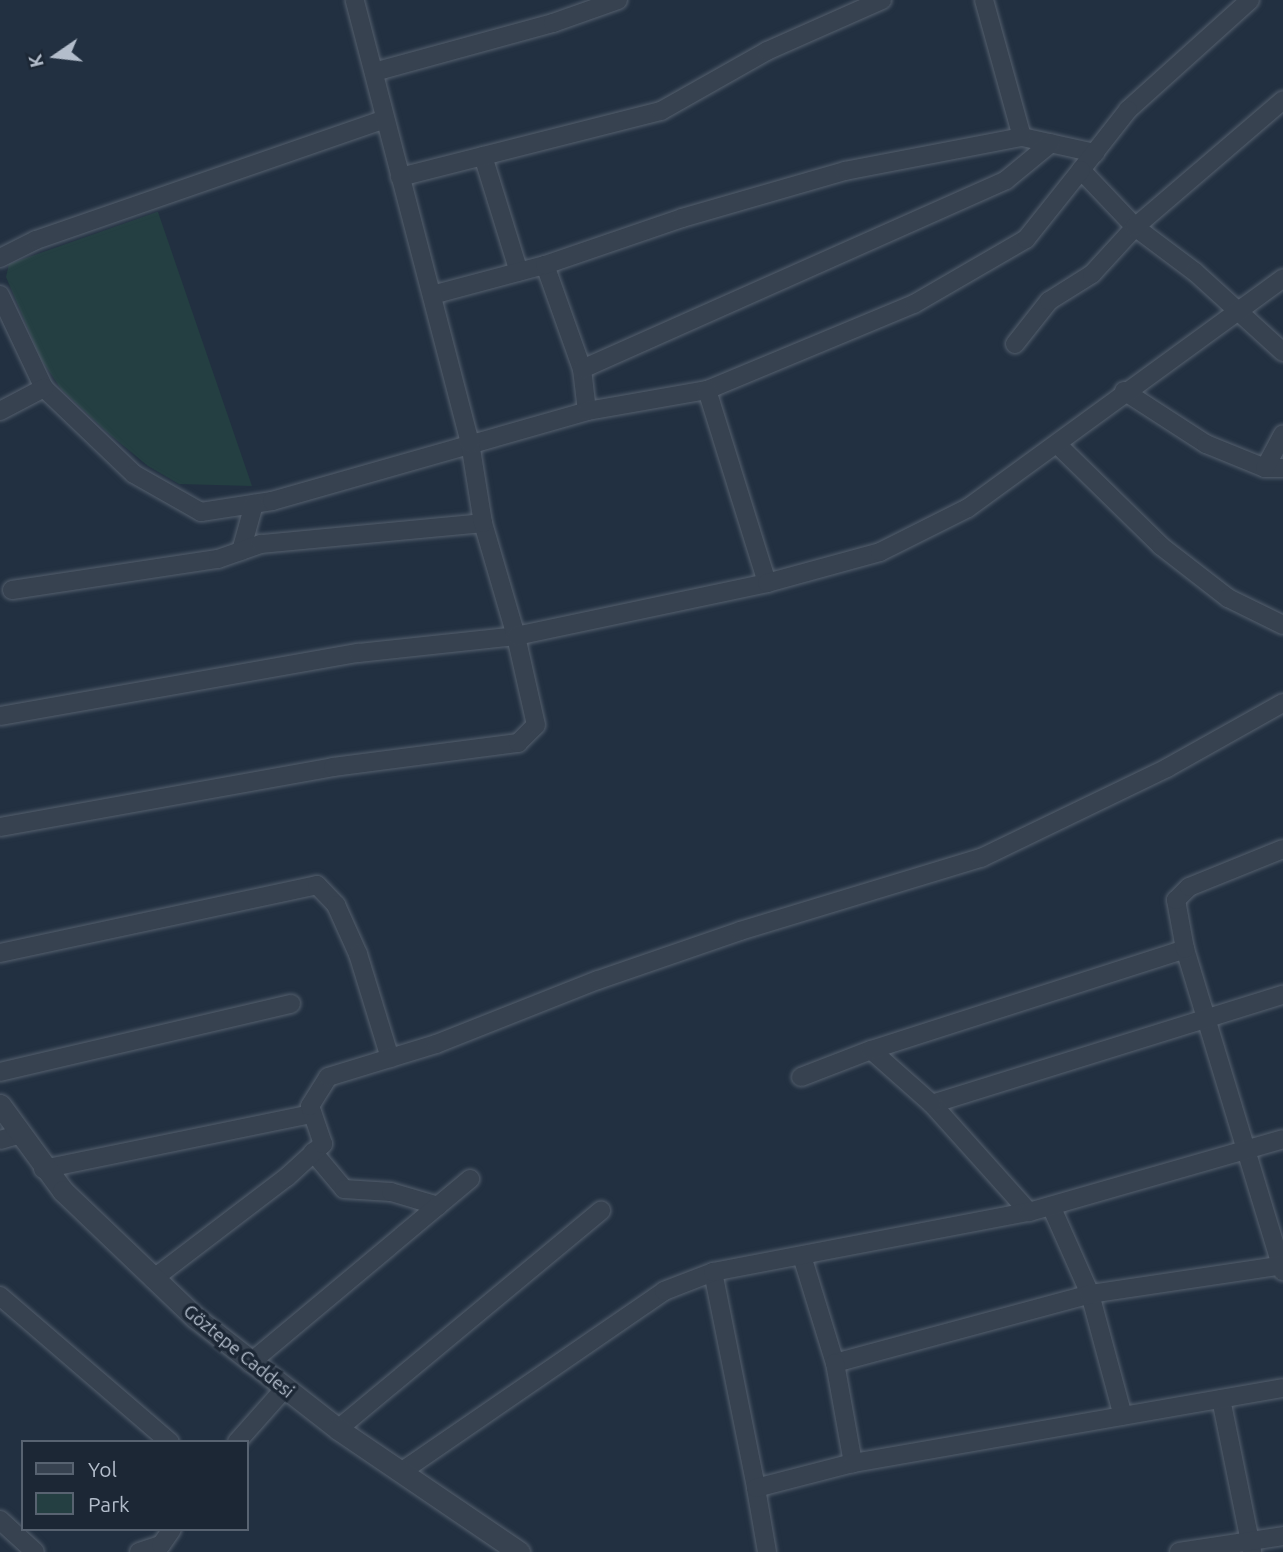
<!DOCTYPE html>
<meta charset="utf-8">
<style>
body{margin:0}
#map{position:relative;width:1283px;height:1552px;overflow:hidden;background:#223041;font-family:Ubuntu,sans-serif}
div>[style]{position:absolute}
.green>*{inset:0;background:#243f42}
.roads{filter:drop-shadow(0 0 2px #55606e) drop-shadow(0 0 2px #55606e)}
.minor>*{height:18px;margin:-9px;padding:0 9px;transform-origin:9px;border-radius:9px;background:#374250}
.tertiary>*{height:21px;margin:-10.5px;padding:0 10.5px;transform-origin:10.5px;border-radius:10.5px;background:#374250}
span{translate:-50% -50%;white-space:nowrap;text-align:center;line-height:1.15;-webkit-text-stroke:7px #1c2735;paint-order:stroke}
.street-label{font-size:18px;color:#b3bdcb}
.legend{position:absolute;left:21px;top:1440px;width:228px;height:91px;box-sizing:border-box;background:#1c2735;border:2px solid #586371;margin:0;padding:9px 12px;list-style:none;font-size:21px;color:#b3bdcb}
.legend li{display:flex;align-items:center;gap:14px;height:35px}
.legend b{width:35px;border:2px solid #586371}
.north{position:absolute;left:21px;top:21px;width:70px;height:70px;-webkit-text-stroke:5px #1c2735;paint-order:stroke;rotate:256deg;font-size:19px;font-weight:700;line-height:28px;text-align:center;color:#b3bdcb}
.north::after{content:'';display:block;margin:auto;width:24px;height:32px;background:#b3bdcb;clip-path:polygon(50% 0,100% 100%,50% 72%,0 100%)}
</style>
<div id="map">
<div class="green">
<i style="clip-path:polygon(157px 212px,158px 212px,252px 486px,179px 484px,148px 466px,108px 433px,61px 389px,41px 359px,6px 277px,9px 264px)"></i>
</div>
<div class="roads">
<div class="minor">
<i style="left:984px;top:0;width:142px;rotate:74.5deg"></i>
<i style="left:1022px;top:137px;width:75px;rotate:12.4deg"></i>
<i style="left:1250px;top:0;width:164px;rotate:138deg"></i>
<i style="left:1128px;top:110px;width:76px;rotate:128.1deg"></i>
<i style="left:1081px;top:170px;width:79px;rotate:46.5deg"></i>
<i style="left:1135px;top:227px;width:75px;rotate:36.9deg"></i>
<i style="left:1195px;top:272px;width:119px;rotate:42.3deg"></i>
<i style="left:374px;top:72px;width:186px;rotate:-15.3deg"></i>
<i style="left:553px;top:23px;width:69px;rotate:-19.5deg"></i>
<i style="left:483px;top:156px;width:121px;rotate:72.8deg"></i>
<i style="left:400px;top:177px;width:269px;rotate:-14.2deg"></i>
<i style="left:661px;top:111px;width:122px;rotate:-29.5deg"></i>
<i style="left:767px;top:51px;width:126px;rotate:-23.9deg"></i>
<i style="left:0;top:258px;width:40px;rotate:-26.6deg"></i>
<i style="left:36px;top:240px;width:369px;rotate:-19.1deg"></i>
<i style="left:545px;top:265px;width:110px;rotate:70.4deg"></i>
<i style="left:582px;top:369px;width:42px;rotate:83.2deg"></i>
<i style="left:0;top:295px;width:103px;rotate:64.7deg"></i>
<i style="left:44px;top:388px;width:124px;rotate:43.7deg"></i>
<i style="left:134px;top:474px;width:77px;rotate:29.6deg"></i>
<i style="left:201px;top:512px;width:72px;rotate:-8.8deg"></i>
<i style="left:272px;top:501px;width:328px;rotate:-15.9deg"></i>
<i style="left:587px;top:411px;width:122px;rotate:-9.9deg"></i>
<i style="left:707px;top:390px;width:224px;rotate:-22.6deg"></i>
<i style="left:914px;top:304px;width:129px;rotate:-30.1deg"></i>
<i style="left:1026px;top:239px;width:88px;rotate:-51.4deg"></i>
<i style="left:432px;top:295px;width:117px;rotate:-14.9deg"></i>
<i style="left:545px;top:265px;width:145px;rotate:-18.9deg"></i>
<i style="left:682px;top:218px;width:170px;rotate:-16.1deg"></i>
<i style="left:845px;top:171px;width:180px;rotate:-10.9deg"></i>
<i style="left:1015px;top:344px;width:55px;rotate:-51.7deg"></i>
<i style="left:1049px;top:301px;width:51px;rotate:-32.1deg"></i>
<i style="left:1092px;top:274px;width:64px;rotate:-47.5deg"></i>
<i style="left:1135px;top:227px;width:195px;rotate:-40.6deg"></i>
<i style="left:582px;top:369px;width:464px;rotate:-24deg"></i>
<i style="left:1006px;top:180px;width:58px;rotate:-39.4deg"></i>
<i style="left:707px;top:390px;width:202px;rotate:72.7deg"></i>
<i style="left:1124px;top:391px;width:98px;rotate:32.9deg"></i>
<i style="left:1206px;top:444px;width:64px;rotate:22.1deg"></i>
<i style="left:1265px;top:468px;width:18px"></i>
<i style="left:0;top:411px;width:50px;rotate:-27.6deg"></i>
<i style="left:1057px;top:444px;width:146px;rotate:44.4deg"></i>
<i style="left:1161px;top:546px;width:85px;rotate:37.8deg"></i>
<i style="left:1228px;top:598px;width:61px;rotate:26.1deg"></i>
<i style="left:1265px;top:468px;width:38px;rotate:-62deg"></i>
<i style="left:241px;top:551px;width:49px;rotate:-74.5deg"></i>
<i style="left:12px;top:590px;width:208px;rotate:-8.6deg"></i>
<i style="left:218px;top:559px;width:46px;rotate:-19.2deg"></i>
<i style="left:261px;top:544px;width:223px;rotate:-5.4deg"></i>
<i style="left:0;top:716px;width:364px;rotate:-10deg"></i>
<i style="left:358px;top:653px;width:159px;rotate:-6.1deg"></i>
<i style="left:516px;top:636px;width:118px;rotate:-106.3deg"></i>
<i style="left:483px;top:523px;width:81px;rotate:-99.2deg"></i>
<i style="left:470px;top:443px;width:458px;rotate:-104.6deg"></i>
<i style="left:0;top:827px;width:338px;rotate:-10.2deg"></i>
<i style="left:333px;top:767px;width:187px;rotate:-7.4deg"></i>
<i style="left:518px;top:743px;width:25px;rotate:-45deg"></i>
<i style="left:536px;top:725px;width:91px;rotate:-102.7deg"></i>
<i style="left:516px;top:636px;width:257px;rotate:-11.9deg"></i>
<i style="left:767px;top:583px;width:117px;rotate:-15.3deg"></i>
<i style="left:880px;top:552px;width:98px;rotate:-26.6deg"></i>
<i style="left:968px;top:508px;width:390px;rotate:-36.1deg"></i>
<i style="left:1185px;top:949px;width:337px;rotate:73.1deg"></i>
<i style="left:0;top:953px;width:324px;rotate:-12.1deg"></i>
<i style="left:317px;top:885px;width:28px;rotate:46deg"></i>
<i style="left:336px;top:905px;width:54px;rotate:65.8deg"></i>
<i style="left:358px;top:954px;width:109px;rotate:72.9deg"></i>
<i style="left:0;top:1072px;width:299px;rotate:-13.2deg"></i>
<i style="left:801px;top:1077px;width:75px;rotate:-21.1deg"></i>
<i style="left:932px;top:1104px;width:368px;rotate:-17.3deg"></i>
<i style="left:0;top:1140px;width:19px;rotate:-16deg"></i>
<i style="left:313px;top:1152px;width:48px;rotate:50deg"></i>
<i style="left:344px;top:1189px;width:47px;rotate:3.7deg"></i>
<i style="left:391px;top:1192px;width:49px;rotate:16.6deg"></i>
<i style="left:43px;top:1169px;width:275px;rotate:-11.6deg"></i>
<i style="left:1051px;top:1206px;width:96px;rotate:66.1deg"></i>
<i style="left:1090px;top:1294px;width:126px;rotate:74.9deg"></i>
<i style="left:1029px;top:1212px;width:145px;rotate:-131.9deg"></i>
<i style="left:932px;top:1104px;width:81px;rotate:-138.5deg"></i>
<i style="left:871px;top:1050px;width:330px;rotate:-17.8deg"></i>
<i style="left:1185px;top:949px;width:50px;rotate:-100.4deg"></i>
<i style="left:1176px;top:900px;width:18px;rotate:-45deg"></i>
<i style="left:1189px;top:887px;width:101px;rotate:-22deg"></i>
<i style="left:802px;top:1256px;width:112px;rotate:72.9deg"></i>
<i style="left:835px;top:1363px;width:264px;rotate:-15.1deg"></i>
<i style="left:1090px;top:1294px;width:195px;rotate:-8.5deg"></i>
<i style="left:713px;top:1272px;width:220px;rotate:78.7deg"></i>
<i style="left:153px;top:1279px;width:168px;rotate:-37.3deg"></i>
<i style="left:287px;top:1177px;width:49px;rotate:-42.5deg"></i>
<i style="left:323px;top:1144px;width:40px;rotate:-108.9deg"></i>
<i style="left:310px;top:1106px;width:34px;rotate:-58deg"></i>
<i style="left:328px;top:1077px;width:113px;rotate:-17deg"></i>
<i style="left:436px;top:1044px;width:174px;rotate:-21.6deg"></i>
<i style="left:598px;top:980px;width:150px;rotate:-19deg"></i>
<i style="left:740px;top:931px;width:252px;rotate:-16.9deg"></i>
<i style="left:981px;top:858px;width:207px;rotate:-25.8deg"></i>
<i style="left:1167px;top:768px;width:133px;rotate:-29.3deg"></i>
<i style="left:0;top:1296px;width:224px;rotate:40.7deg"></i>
<i style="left:250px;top:1363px;width:287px;rotate:-39.9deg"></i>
<i style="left:835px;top:1363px;width:102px;rotate:79.8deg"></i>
<i style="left:1221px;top:1399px;width:156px;rotate:78.5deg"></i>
<i style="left:338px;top:1429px;width:342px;rotate:-39.7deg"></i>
<i style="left:237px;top:1442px;width:71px;rotate:-48.4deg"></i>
<i style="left:401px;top:1472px;width:319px;rotate:-34.5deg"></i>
<i style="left:664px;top:1291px;width:53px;rotate:-21.2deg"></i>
<i style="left:713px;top:1272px;width:322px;rotate:-10.8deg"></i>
<i style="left:1029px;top:1212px;width:264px;rotate:-16deg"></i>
<i style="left:0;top:1520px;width:47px;rotate:42.4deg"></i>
<i style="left:139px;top:1552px;width:23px;rotate:-18deg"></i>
<i style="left:161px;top:1545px;width:19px;rotate:-55deg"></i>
<i style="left:767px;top:1552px;width:65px;rotate:-99.8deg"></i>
<i style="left:756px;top:1488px;width:100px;rotate:-14.5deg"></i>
<i style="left:853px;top:1463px;width:436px;rotate:-9.9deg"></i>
<i style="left:1179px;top:1552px;width:105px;rotate:-8.7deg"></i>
</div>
<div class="tertiary">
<i style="left:0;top:1105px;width:107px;rotate:53.8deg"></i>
<i style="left:63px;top:1191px;width:184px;rotate:43.7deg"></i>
<i style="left:196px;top:1318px;width:180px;rotate:38deg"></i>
<i style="left:338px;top:1429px;width:219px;rotate:34.2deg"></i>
</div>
</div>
<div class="street-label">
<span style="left:239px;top:1351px;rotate:39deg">Göztepe Caddesi</span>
</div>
<ul class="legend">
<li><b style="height:9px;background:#374250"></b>Yol</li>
<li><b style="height:19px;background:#243f42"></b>Park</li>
</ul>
<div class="north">K</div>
</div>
